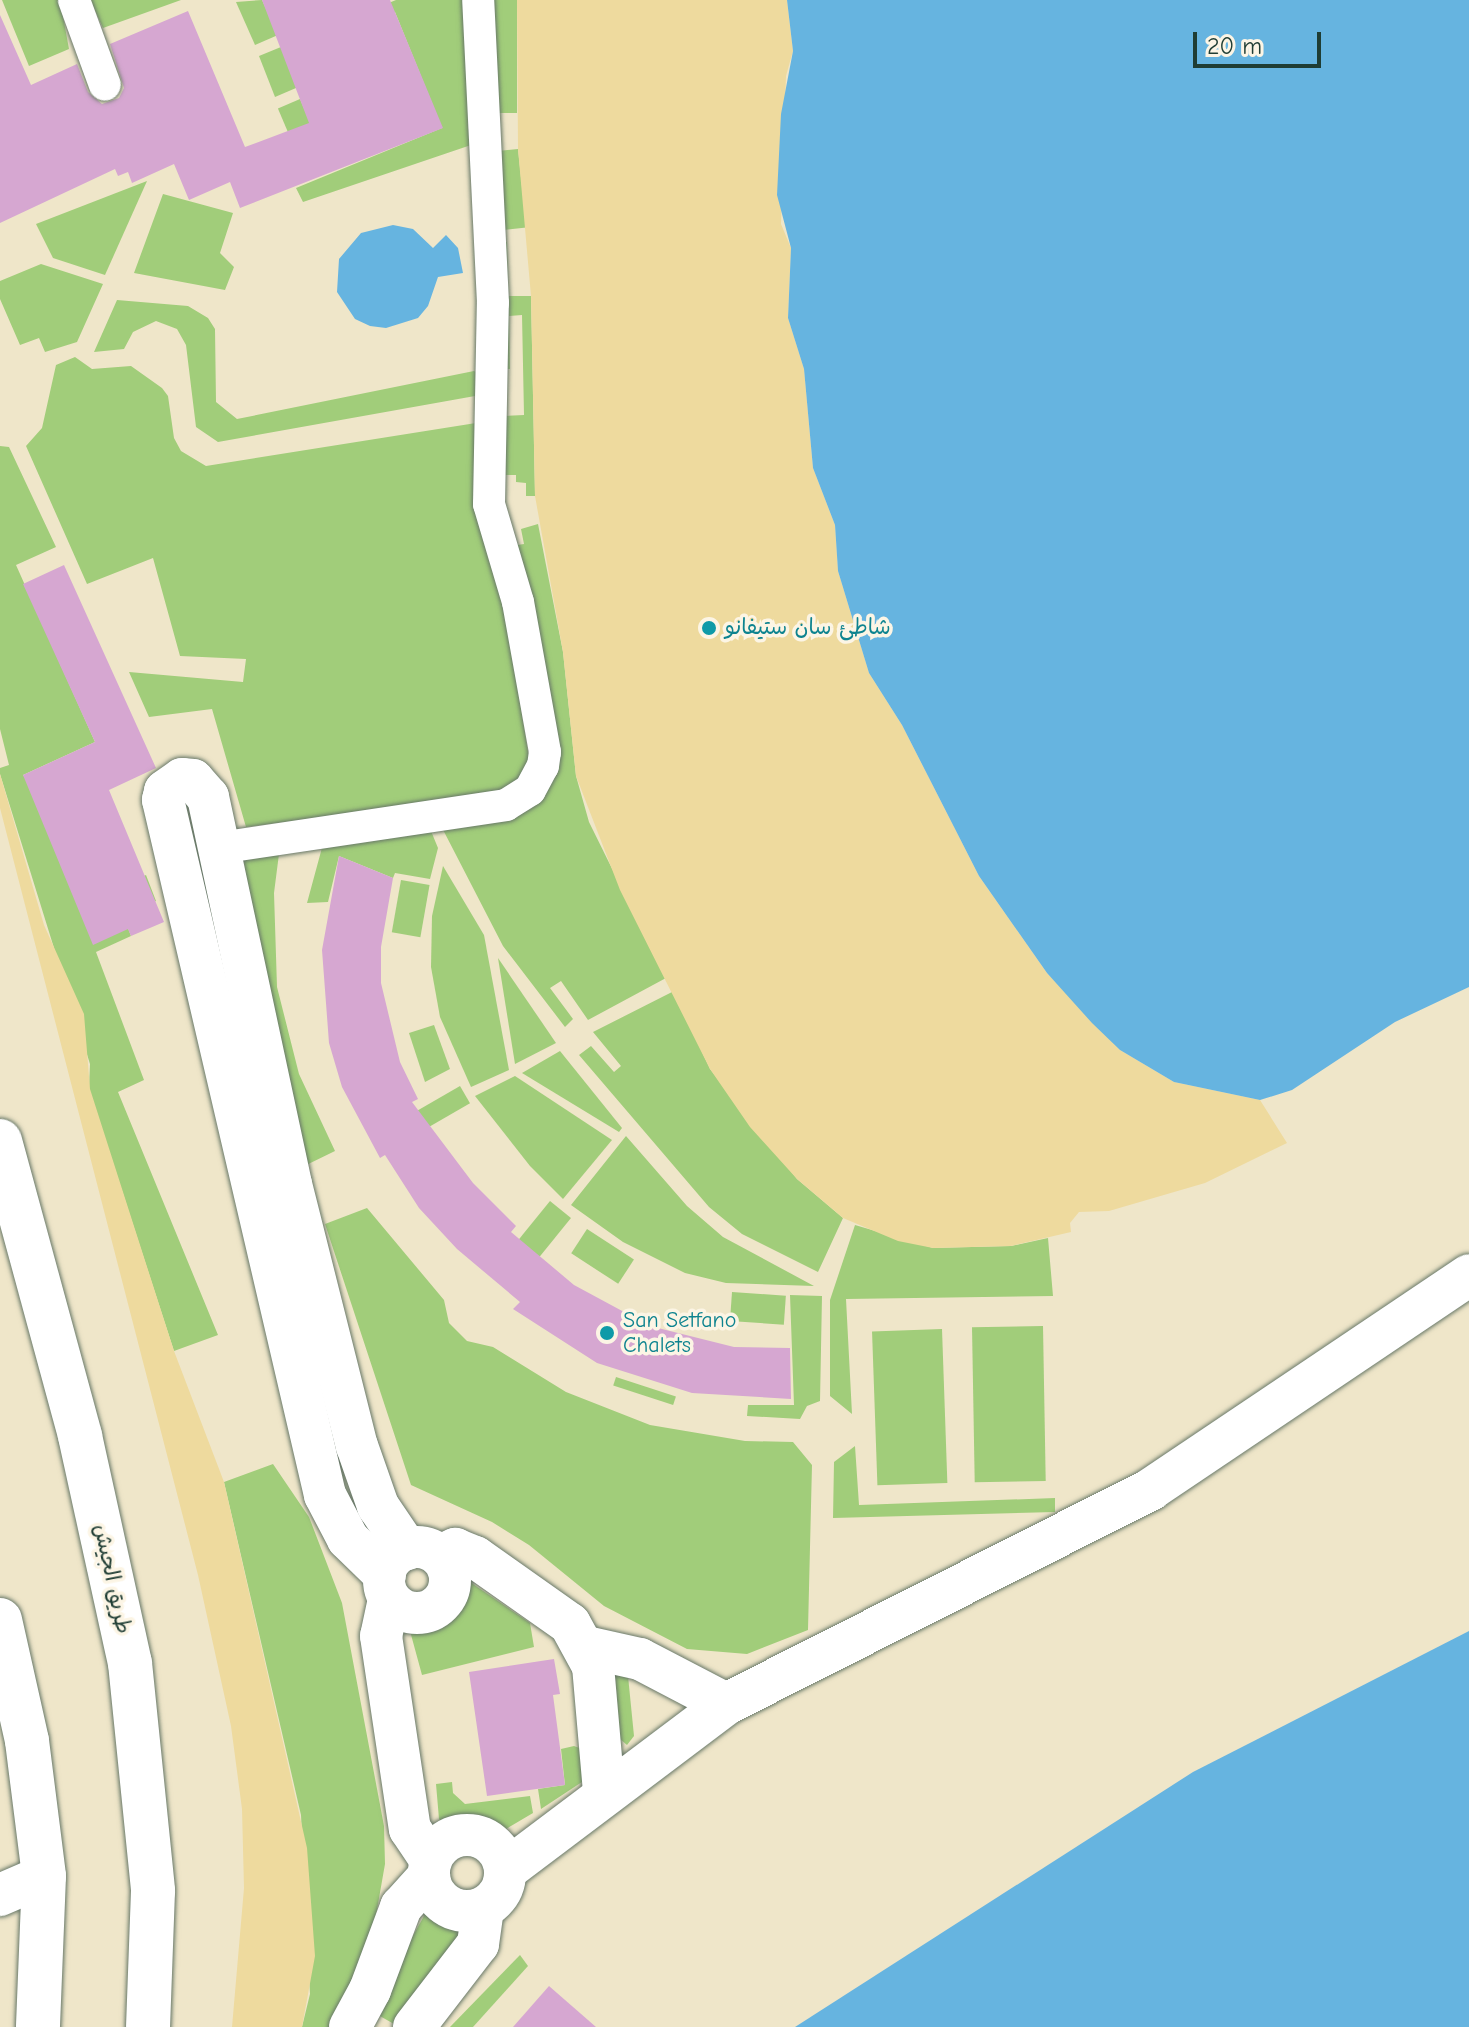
<!DOCTYPE html>
<meta charset="utf-8">
<style>
body{margin:0}
#map{position:relative;width:1469px;height:2027px;overflow:hidden;background:#efe6c9;font-family:"Comic Neue","Playpen Sans Arabic",sans-serif}
div>[style]{position:absolute}
.green>*{inset:0;background:#a1cd7a;transform-origin:0 0}
.sand>*{inset:0;background:#eeda9e}
.water>*{inset:0;background:#66b4e0}
.building>*{inset:0;background:#d6a7d1}
.roads{filter:drop-shadow(0 0 2px #687868) drop-shadow(0 0 2px #687868)}
.pedestrian>*{height:32px;margin:-16px;padding:0 16px;transform-origin:16px;border-radius:16px;background:#fff}
.minor>*{height:42px;margin:-21px;padding:0 21px;transform-origin:21px;border-radius:21px;background:#fff}
.minor>.ring{margin:-21px;padding:0;box-sizing:content-box;background:none;border:42px solid #fff;border-radius:50%}
.trunk>*{height:44px;margin:-22px;padding:0 22px;transform-origin:22px;border-radius:22px;background:#fff}
.dots>*{width:22px;height:22px;translate:-50% -50%;box-sizing:border-box;border:4px solid #fcf5e5;border-radius:50%}
span{translate:-50% -50%;white-space:nowrap;text-align:center;line-height:1.15;-webkit-text-stroke:7px #fcf5e5;paint-order:stroke}
.culture-label{font-size:22px;color:#0d838f}
.left{translate:0 -50%;text-align:left}
.street-label{font-size:22px;color:#1f3d34}
.scale{position:absolute;left:1193px;top:32px;width:128px;height:36px;box-sizing:border-box;border:4px solid #1f3d34;border-top:0;padding-left:10px;font-size:24px;line-height:28px;white-space:nowrap;color:#1f3d34;-webkit-text-stroke:6px #fcf5e5;paint-order:stroke}
</style>
<div id="map">
<div class="green">
<i style="clip-path:polygon(2px 0,60px 0,69px 49px,29px 66px)"></i>
<i style="clip-path:polygon(90px 0,181px 0,103px 28px)"></i>
<i style="clip-path:polygon(262px 0,278px 35px,255px 45px,236px 2px)"></i>
<i style="clip-path:polygon(396px 0,467px 0,468px 129px,475px 130px,474px 144px,303px 202px,296px 188px,442px 128px,395px 12px,349px 19px)"></i>
<i style="left:488px;top:0;width:29px;height:113px"></i>
<i style="clip-path:polygon(342px 22px,296px 88px,275px 97px,259px 56px)"></i>
<i style="left:300px;top:99px;width:56px;height:24px;rotate:67deg"></i>
<i style="left:518px;top:149px;width:79px;height:27px;rotate:84deg"></i>
<i style="clip-path:polygon(147px 181px,105px 275px,53px 258px,36px 224px)"></i>
<i style="clip-path:polygon(163px 194px,233px 213px,220px 253px,234px 267px,225px 290px,134px 273px)"></i>
<i style="clip-path:polygon(500px 242px,507px 242px,508px 296px,531px 296px,535px 496px,526px 496px,526px 483px,516px 482px,516px 475px,505px 475px,504px 416px,524px 415px,522px 315px,509px 316px,510px 369px,502px 369px)"></i>
<i style="clip-path:polygon(41px 264px,103px 284px,77px 342px,45px 352px,39px 338px,20px 345px,0 299px,0 281px)"></i>
<i style="clip-path:polygon(117px 300px,188px 306px,208px 318px,215px 329px,216px 402px,237px 419px,474px 371px,481px 375px,475px 396px,218px 442px,196px 427px,186px 345px,177px 329px,156px 321px,133px 332px,124px 349px,94px 352px)"></i>
<i style="clip-path:polygon(75px 357px,92px 369px,131px 366px,162px 388px,168px 396px,174px 438px,181px 451px,206px 466px,476px 423px,531px 771px,499px 795px,246px 827px,212px 709px,149px 717px,129px 672px,243px 682px,246px 659px,180px 656px,153px 558px,87px 584px,26px 446px,42px 428px,56px 365px)"></i>
<i style="clip-path:polygon(0 446px,9px 447px,56px 547px,16px 565px,95px 742px,23px 775px,104px 893px,146px 875px,156px 901px,123px 915px,131px 936px,96px 952px,144px 1080px,118px 1092px,218px 1335px,174px 1351px,89px 1089px,90px 1064px,0 774px,0 768px,9px 765px,0 729px)"></i>
<i style="clip-path:polygon(538px 524px,563px 652px,576px 776px,589px 822px,666px 978px,588px 1020px,561px 981px,550px 988px,573px 1019px,565px 1027px,503px 946px,439px 822px,540px 792px,511px 546px,524px 544px,521px 529px)"></i>
<i style="clip-path:polygon(431px 831px,438px 848px,430px 879px,395px 873px,393px 878px,339px 856px,328px 902px,307px 903px,323px 844px)"></i>
<i style="clip-path:polygon(280px 846px,274px 893px,277px 987px,299px 1074px,335px 1151px,296px 1170px,254px 943px,243px 854px)"></i>
<i style="clip-path:polygon(443px 866px,484px 935px,509px 1070px,471px 1087px,440px 1017px,431px 967px,432px 916px)"></i>
<i style="left:401px;top:880px;width:29px;height:53px;rotate:10deg"></i>
<i style="clip-path:polygon(498px 958px,556px 1043px,515px 1064px)"></i>
<i style="clip-path:polygon(674px 991px,710px 1069px,797px 1179px,843px 1218px,818px 1272px,742px 1234px,709px 1207px,579px 1055px,591px 1046px,614px 1072px,621px 1066px,593px 1032px)"></i>
<i style="clip-path:polygon(434px 1025px,450px 1069px,425px 1082px,409px 1033px)"></i>
<i style="clip-path:polygon(560px 1051px,622px 1128px,619px 1132px,522px 1073px)"></i>
<i style="clip-path:polygon(515px 1076px,612px 1140px,563px 1199px,530px 1166px,475px 1096px)"></i>
<i style="left:460px;top:1086px;width:20px;height:93px;rotate:60deg"></i>
<i style="clip-path:polygon(626px 1136px,687px 1206px,723px 1237px,814px 1286px,726px 1283px,685px 1273px,623px 1242px,571px 1205px)"></i>
<i style="left:550px;top:1201px;width:27px;height:80px;rotate:39deg"></i>
<i style="clip-path:polygon(367px 1208px,444px 1300px,449px 1323px,467px 1341px,493px 1347px,566px 1392px,650px 1425px,745px 1441px,793px 1442px,812px 1465px,808px 1630px,747px 1654px,687px 1649px,604px 1606px,529px 1545px,492px 1522px,411px 1485px,325px 1224px)"></i>
<i style="clip-path:polygon(855px 1225px,933px 1248px,1011px 1246px,1048px 1238px,1053px 1296px,846px 1299px,852px 1414px,830px 1396px,830px 1300px)"></i>
<i style="left:587px;top:1229px;width:56px;height:29px;rotate:33deg"></i>
<i style="left:732px;top:1292px;width:54px;height:29px;rotate:4deg"></i>
<i style="clip-path:polygon(790px 1295px,822px 1296px,820px 1401px,807px 1406px,800px 1419px,747px 1416px,748px 1405px,794px 1405px)"></i>
<i style="left:1043px;top:1326px;width:155px;height:71px;rotate:89deg"></i>
<i style="left:942px;top:1329px;width:154px;height:70px;rotate:88deg"></i>
<i style="left:616px;top:1377px;width:63px;height:9px;rotate:18deg"></i>
<i style="clip-path:polygon(855px 1446px,859px 1505px,1055px 1498px,1055px 1512px,833px 1518px,834px 1462px)"></i>
<i style="clip-path:polygon(273px 1464px,309px 1517px,342px 1603px,384px 1826px,385px 1864px,372px 1938px,332px 2027px,302px 2027px,310px 1994px,301px 1815px,224px 1482px)"></i>
<i style="clip-path:polygon(470px 1582px,530px 1623px,534px 1647px,422px 1675px,410px 1631px,451px 1613px)"></i>
<i style="clip-path:polygon(615px 1673px,628px 1676px,634px 1736px,627px 1745px,620px 1739px)"></i>
<i style="clip-path:polygon(574px 1746px,582px 1749px,588px 1778px,541px 1809px,538px 1789px,565px 1785px,561px 1749px)"></i>
<i style="clip-path:polygon(452px 1782px,453px 1793px,465px 1804px,530px 1796px,533px 1813px,506px 1829px,497px 1830px,476px 1815px,445px 1826px,439px 1819px,436px 1784px)"></i>
<i style="clip-path:polygon(429px 1907px,445px 1920px,466px 1926px,394px 2024px,371px 2011px)"></i>
<i style="clip-path:polygon(520px 1955px,528px 1966px,473px 2027px,450px 2027px)"></i>
</div>
<div class="sand">
<i style="clip-path:polygon(517px 0,787px 0,793px 51px,786px 76px,781px 224px,791px 248px,788px 318px,804px 369px,813px 468px,835px 525px,838px 571px,869px 673px,902px 725px,979px 876px,1047px 973px,1120px 1050px,1174px 1082px,1260px 1100px,1287px 1143px,1205px 1183px,1109px 1211px,1079px 1212px,1070px 1223px,1071px 1232px,1011px 1246px,933px 1248px,898px 1241px,843px 1218px,797px 1179px,750px 1127px,710px 1069px,620px 890px,576px 776px,563px 652px,535px 496px,531px 296px,518px 149px)"></i>
<i style="clip-path:polygon(0 774px,44px 925px,84px 1014px,90px 1089px,174px 1351px,224px 1482px,307px 1848px,315px 1956px,302px 2027px,232px 2027px,244px 1888px,242px 1809px,231px 1726px,198px 1575px,0 808px)"></i>
</div>
<div class="water">
<i style="clip-path:polygon(787px 0,1469px 0,1469px 987px,1395px 1022px,1292px 1090px,1260px 1100px,1174px 1082px,1120px 1050px,1092px 1023px,1047px 973px,979px 876px,902px 725px,869px 673px,838px 571px,835px 525px,813px 468px,804px 369px,788px 318px,791px 248px,777px 195px,781px 114px,793px 51px)"></i>
<i style="clip-path:polygon(393px 225px,413px 229px,433px 248px,446px 235px,458px 248px,463px 273px,438px 277px,428px 306px,418px 318px,386px 328px,370px 326px,355px 319px,337px 292px,339px 259px,361px 233px)"></i>
<i style="clip-path:polygon(1469px 1631px,1469px 2027px,795px 2027px,1193px 1772px)"></i>
</div>
<div class="building">
<i style="clip-path:polygon(262px 0,390px 0,443px 128px,240px 208px,230px 182px,189px 200px,174px 164px,132px 183px,128px 172px,118px 176px,115px 169px,0 223px,0 15px,31px 85px,77px 64px,88px 92px,102px 104px,119px 98px,124px 88px,110px 44px,188px 11px,245px 147px,309px 123px)"></i>
<i style="clip-path:polygon(64px 565px,156px 768px,109px 790px,164px 922px,131px 936px,128px 929px,93px 945px,23px 775px,95px 742px,23px 584px)"></i>
<i style="clip-path:polygon(339px 856px,393px 878px,381px 947px,381px 983px,400px 1062px,418px 1099px,412px 1102px,473px 1183px,516px 1226px,511px 1232px,574px 1285px,650px 1326px,734px 1347px,790px 1348px,791px 1399px,692px 1393px,597px 1363px,513px 1309px,520px 1302px,457px 1249px,419px 1208px,385px 1155px,380px 1158px,342px 1087px,329px 1043px,322px 950px)"></i>
<i style="clip-path:polygon(554px 1659px,560px 1694px,553px 1695px,565px 1785px,487px 1796px,469px 1672px)"></i>
<i style="clip-path:polygon(549px 1986px,596px 2027px,513px 2027px)"></i>
</div>
<div class="roads">
<div class="pedestrian">
<i style="left:74px;top:0;width:90px;rotate:70deg"></i>
<i style="left:219px;top:848px;width:290px;rotate:-8.5deg"></i>
<i style="left:506px;top:805px;width:28px;rotate:-32deg"></i>
<i style="left:530px;top:790px;width:27px;rotate:-62deg"></i>
<i style="left:543px;top:766px;width:14px;rotate:-82deg"></i>
<i style="left:545px;top:752px;width:152px;rotate:-100.2deg"></i>
<i style="left:518px;top:602px;width:102px;rotate:-106.5deg"></i>
<i style="left:489px;top:504px;width:201px;rotate:-88.9deg"></i>
<i style="left:493px;top:303px;width:303px;rotate:-92.8deg"></i>
</div>
<div class="minor">
<i class="ring" style="left:384px;top:1547px;width:24px;height:24px"></i>
<i style="left:440px;top:1556px;width:17px;rotate:-25deg"></i>
<i style="left:455px;top:1549px;width:22px;rotate:22deg"></i>
<i style="left:475px;top:1557px;width:116px;rotate:35.2deg"></i>
<i style="left:570px;top:1624px;width:48px;rotate:61.3deg"></i>
<i style="left:593px;top:1666px;width:127px;rotate:85deg"></i>
<i style="left:385px;top:1575px;width:52px;rotate:-135.8deg"></i>
<i style="left:348px;top:1539px;width:50px;rotate:-117.6deg"></i>
<i style="left:325px;top:1495px;width:714px;rotate:-103.12deg"></i>
<i style="left:163px;top:800px;width:9px;rotate:-77deg"></i>
<i style="left:165px;top:791px;width:21px;rotate:-35deg"></i>
<i style="left:182px;top:779px;width:11px;rotate:5deg"></i>
<i style="left:193px;top:780px;width:23px;rotate:49deg"></i>
<i style="left:208px;top:797px;width:396px;rotate:77.9deg"></i>
<i style="left:291px;top:1184px;width:270px;rotate:75.9deg"></i>
<i style="left:357px;top:1446px;width:64px;rotate:70.7deg"></i>
<i style="left:378px;top:1506px;width:52px;rotate:56deg"></i>
<i style="left:389px;top:1599px;width:38px;rotate:102deg"></i>
<i style="left:381px;top:1636px;width:195px;rotate:81.5deg"></i>
<i style="left:410px;top:1829px;width:37px;rotate:56deg"></i>
<i style="left:586px;top:1647px;width:55px;rotate:12.5deg"></i>
<i style="left:640px;top:1659px;width:97px;rotate:27.6deg"></i>
<i class="ring" style="left:429px;top:1835px;width:34px;height:34px"></i>
<i style="left:506px;top:1870px;width:276px;rotate:-37deg"></i>
<i style="left:726px;top:1704px;width:476px;rotate:-26.8deg"></i>
<i style="left:1151px;top:1489px;width:383px;rotate:-33.9deg"></i>
<i style="left:0;top:1895px;width:48px;rotate:-23.4deg"></i>
<i style="left:350px;top:2027px;width:42px;rotate:-61.6deg"></i>
<i style="left:370px;top:1990px;width:89px;rotate:-69.5deg"></i>
<i style="left:401px;top:1907px;width:42px;rotate:-47.9deg"></i>
<i style="left:414px;top:2027px;width:105px;rotate:-52.4deg"></i>
<i style="left:478px;top:1944px;width:35px;rotate:-82deg"></i>
</div>
<div class="trunk">
<i style="left:0;top:1141px;width:306px;rotate:74.8deg"></i>
<i style="left:80px;top:1436px;width:232px;rotate:77.6deg"></i>
<i style="left:130px;top:1663px;width:229px;rotate:84.2deg"></i>
<i style="left:153px;top:1891px;width:136px;rotate:92.1deg"></i>
<i style="left:0;top:1620px;width:124px;rotate:77.4deg"></i>
<i style="left:27px;top:1741px;width:136px;rotate:82.8deg"></i>
<i style="left:44px;top:1876px;width:151px;rotate:92.3deg"></i>
</div>
</div>
<div class="dots">
<i style="left:709px;top:628px;background:#0f9aa8"></i>
<i style="left:607px;top:1333px;background:#0f9aa8"></i>
</div>
<div class="culture-label">
<span class="left" style="left:725px;top:628px">شاطئ سان ستيفانو</span>
<span class="left" style="left:623px;top:1333px">San Setfano<br>Chalets</span>
</div>
<div class="street-label">
<span style="left:112px;top:1579px;rotate:78deg">طريق الجيش</span>
</div>
<div class="scale">20 m</div>
</div>
